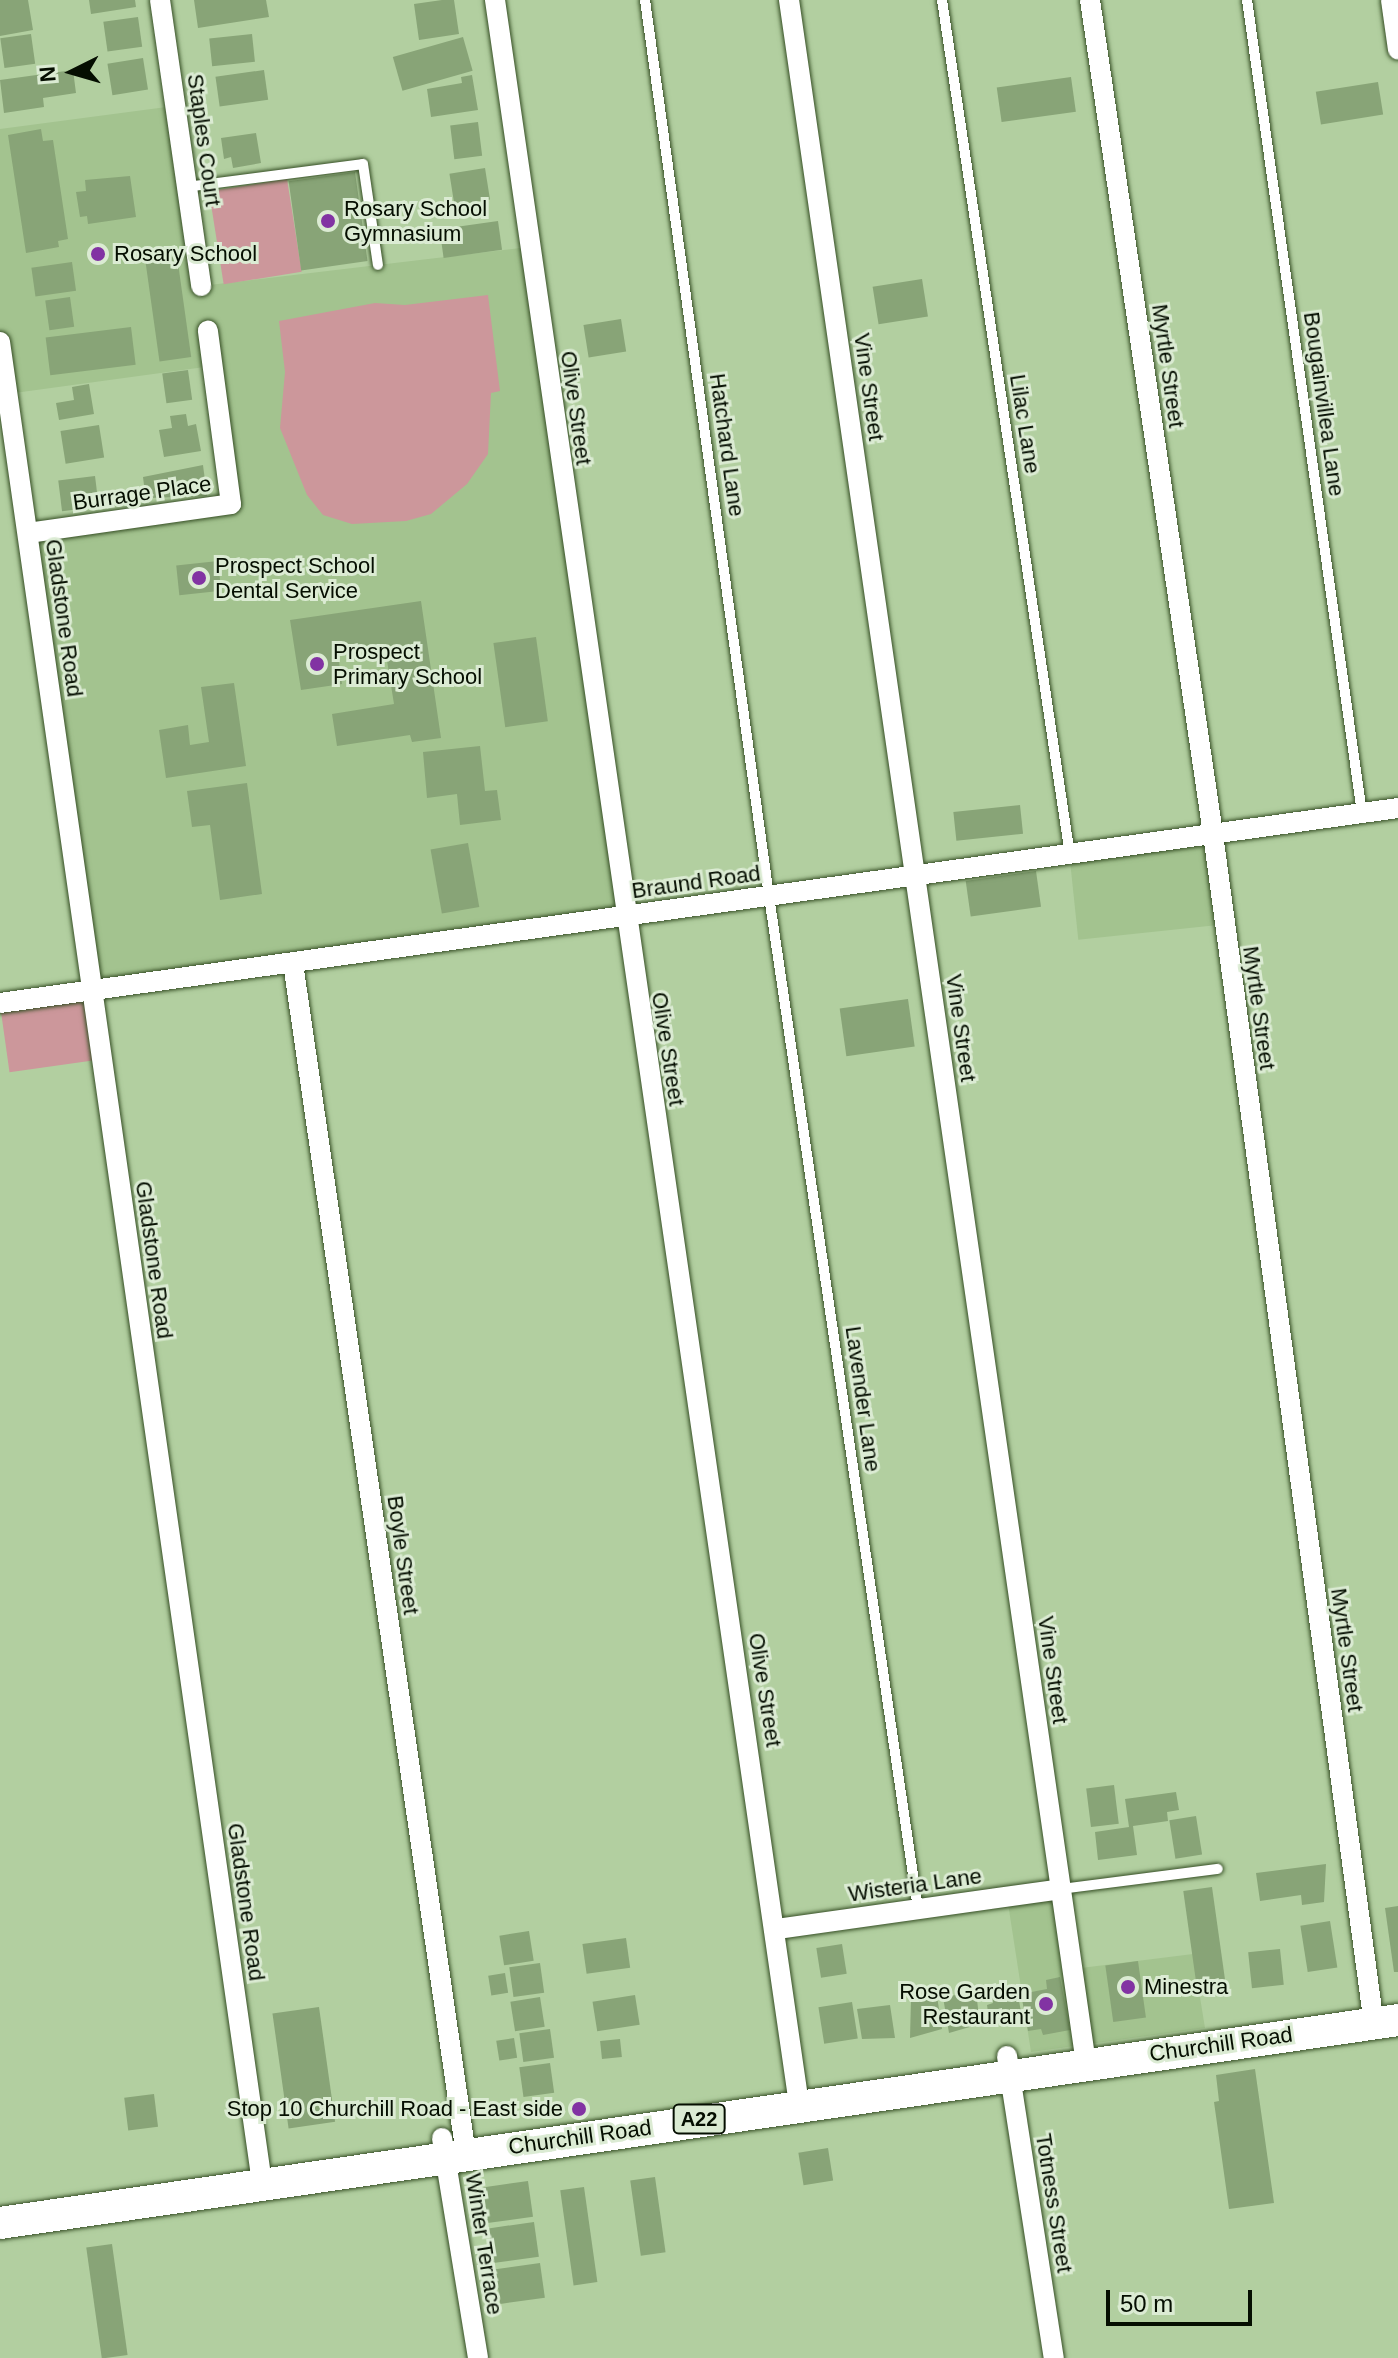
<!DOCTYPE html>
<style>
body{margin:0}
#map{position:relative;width:1398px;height:2358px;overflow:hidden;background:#b2cfa0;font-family:Arial,sans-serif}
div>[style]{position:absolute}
.built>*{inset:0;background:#a3c38f;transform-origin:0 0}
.green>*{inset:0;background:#cc979b;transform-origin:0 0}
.building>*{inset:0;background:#88a477;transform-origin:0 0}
.roads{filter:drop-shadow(0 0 2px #364f25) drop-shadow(0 0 2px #364f25)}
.service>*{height:10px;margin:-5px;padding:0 5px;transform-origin:5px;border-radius:5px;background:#fff}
.minor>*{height:20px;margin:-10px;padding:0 10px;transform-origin:10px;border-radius:10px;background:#fff}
.primary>*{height:32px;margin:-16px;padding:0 16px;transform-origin:16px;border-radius:16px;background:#fff}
.dots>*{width:22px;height:22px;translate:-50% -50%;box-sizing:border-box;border:4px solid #dbebd3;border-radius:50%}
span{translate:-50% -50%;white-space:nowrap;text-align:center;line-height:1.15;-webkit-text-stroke:6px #dbebd3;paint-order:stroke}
.shield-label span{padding:2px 6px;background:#dbebd3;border:2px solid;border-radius:6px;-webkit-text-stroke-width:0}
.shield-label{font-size:20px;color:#050e01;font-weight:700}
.street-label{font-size:22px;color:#050e01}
.poi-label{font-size:22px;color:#050e01}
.left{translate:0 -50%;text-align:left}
.right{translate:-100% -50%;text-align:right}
.north{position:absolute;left:32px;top:32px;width:80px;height:80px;-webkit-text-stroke:6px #dbebd3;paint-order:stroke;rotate:265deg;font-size:22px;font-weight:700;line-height:32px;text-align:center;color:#050e01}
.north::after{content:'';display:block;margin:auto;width:28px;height:36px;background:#050e01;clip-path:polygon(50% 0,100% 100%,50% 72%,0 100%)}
.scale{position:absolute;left:1106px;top:2290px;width:146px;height:36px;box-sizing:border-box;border:4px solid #050e01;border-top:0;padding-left:10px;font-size:24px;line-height:28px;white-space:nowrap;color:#050e01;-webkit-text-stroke:6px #dbebd3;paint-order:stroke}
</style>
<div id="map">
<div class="built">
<i style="clip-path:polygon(174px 106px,201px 286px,529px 247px,624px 916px,92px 991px,28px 533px,231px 504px,212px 366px,7px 394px,0 342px,0 129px)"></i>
<i style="left:1213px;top:834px;width:91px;height:145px;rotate:84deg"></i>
<i style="clip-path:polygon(1061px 1890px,1073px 1969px,1193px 1954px,1205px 2028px,1031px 2052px,1007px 1897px)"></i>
</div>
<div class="green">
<i style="left:287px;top:179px;width:94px;height:79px;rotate:81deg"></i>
<i style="clip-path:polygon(488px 295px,500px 391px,491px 393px,488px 454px,467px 484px,431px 514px,406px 521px,352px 524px,323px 515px,307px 495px,280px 428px,285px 372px,279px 321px,375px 303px,405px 305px)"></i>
<i style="left:92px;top:991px;width:69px;height:93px;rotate:82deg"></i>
</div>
<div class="building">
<i style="clip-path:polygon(0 0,28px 0,33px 30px,0 36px)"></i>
<i style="clip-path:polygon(89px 0,135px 0,136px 7px,91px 14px)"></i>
<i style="clip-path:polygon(194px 0,266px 0,269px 17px,198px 28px)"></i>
<i style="clip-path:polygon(442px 0,454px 0,459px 34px,419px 40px,414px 4px)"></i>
<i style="left:138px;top:17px;width:30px;height:35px;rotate:82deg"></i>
<i style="left:31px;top:34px;width:30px;height:31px;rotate:82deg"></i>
<i style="left:252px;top:34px;width:28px;height:43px;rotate:84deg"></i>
<i style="left:463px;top:37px;width:35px;height:73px;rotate:74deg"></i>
<i style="left:143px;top:58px;width:32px;height:36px;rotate:81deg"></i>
<i style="clip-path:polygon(73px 70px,76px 93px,43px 98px,44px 107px,4px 113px,0 80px)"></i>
<i style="left:264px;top:70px;width:30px;height:49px;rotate:82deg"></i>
<i style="clip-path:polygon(472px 75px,478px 110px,431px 117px,427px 89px,462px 83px,461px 77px)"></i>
<i style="left:1071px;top:77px;width:35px;height:75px;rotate:82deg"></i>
<i style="left:1378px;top:82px;width:33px;height:63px;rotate:81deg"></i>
<i style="left:478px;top:122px;width:34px;height:28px;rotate:83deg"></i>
<i style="clip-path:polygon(41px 129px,43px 141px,53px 140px,68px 239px,58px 241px,59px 247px,26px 253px,8px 135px)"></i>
<i style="clip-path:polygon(256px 133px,261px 163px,233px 168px,231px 157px,224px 159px,221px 138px)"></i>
<i style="left:485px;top:168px;width:32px;height:36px;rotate:81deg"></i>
<i style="left:355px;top:172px;width:90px;height:67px;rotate:82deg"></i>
<i style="clip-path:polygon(130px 176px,136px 217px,88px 224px,87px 216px,80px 217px,76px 192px,86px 191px,85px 180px)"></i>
<i style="left:498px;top:221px;width:29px;height:59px;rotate:82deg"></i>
<i style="left:177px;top:256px;width:102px;height:32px;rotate:82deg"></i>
<i style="left:72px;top:262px;width:29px;height:41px;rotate:82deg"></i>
<i style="left:922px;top:279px;width:38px;height:50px;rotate:81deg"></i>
<i style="left:70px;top:297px;width:30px;height:25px;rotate:82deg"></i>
<i style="left:621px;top:319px;width:33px;height:38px;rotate:81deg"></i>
<i style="left:131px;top:327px;width:38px;height:86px;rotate:83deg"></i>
<i style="left:188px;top:370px;width:30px;height:26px;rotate:82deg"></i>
<i style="clip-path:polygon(89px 384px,94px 414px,59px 420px,56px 403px,74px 400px,72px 387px)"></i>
<i style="clip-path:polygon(186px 414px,188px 426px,196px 424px,201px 451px,164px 457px,159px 430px,172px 428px,170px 416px)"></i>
<i style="left:99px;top:425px;width:33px;height:39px;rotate:81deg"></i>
<i style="clip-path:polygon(203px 465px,207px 496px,149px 498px,145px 493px,143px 477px)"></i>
<i style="left:95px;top:476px;width:31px;height:37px;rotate:83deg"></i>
<i style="left:218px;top:561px;width:30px;height:42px;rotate:84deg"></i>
<i style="clip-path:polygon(421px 601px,441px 738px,412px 742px,410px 735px,337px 746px,332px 714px,394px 704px,385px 648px,338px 654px,342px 684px,301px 690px,290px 620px)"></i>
<i style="left:536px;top:637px;width:85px;height:43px;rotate:82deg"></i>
<i style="clip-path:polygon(234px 683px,246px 766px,166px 778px,159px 730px,188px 725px,190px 745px,209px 742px,201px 687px)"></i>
<i style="clip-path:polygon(480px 746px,485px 791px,497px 790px,501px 820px,460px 825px,457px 794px,427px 798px,423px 752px)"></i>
<i style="clip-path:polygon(247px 783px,262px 894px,220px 900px,210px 825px,192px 827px,187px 791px)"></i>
<i style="left:1020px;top:805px;width:29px;height:67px;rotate:84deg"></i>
<i style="left:468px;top:843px;width:65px;height:38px;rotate:80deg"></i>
<i style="left:1036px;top:871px;width:36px;height:71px;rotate:82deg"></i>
<i style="left:908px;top:999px;width:48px;height:69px;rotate:82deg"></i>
<i style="left:1114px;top:1785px;width:39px;height:28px;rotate:83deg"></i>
<i style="clip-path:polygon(1176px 1792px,1179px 1810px,1167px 1812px,1168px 1821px,1133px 1826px,1137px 1855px,1098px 1860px,1095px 1832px,1129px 1827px,1125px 1799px)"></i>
<i style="left:1196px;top:1816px;width:39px;height:27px;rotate:81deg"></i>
<i style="clip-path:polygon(1326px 1864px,1324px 1902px,1302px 1905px,1301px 1895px,1260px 1901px,1256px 1873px)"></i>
<i style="left:1212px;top:1887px;width:106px;height:29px;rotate:82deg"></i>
<i style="clip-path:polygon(1398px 1906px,1398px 1972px,1394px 1972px,1385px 1908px)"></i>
<i style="left:1330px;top:1921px;width:47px;height:30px;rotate:81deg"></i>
<i style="left:529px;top:1931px;width:30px;height:30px;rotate:81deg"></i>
<i style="left:626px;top:1938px;width:30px;height:44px;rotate:82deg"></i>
<i style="left:842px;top:1944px;width:30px;height:26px;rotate:81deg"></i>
<i style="left:1280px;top:1949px;width:36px;height:32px;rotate:84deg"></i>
<i style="left:1138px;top:1961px;width:57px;height:33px;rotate:82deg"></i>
<i style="left:540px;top:1963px;width:30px;height:31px;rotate:82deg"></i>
<i style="left:505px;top:1973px;width:20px;height:17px;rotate:81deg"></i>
<i style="clip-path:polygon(1060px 1977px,1070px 2030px,1043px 2035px,1041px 2029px,1028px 2031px,1021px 1994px,1047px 1989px,1046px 1980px)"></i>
<i style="clip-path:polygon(1017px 1990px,1022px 2017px,990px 2027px,987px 2005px,993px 2003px,991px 1994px)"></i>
<i style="clip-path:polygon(976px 1992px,980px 2024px,949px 2033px,943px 1997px)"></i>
<i style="left:635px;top:1995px;width:30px;height:43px;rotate:81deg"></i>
<i style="clip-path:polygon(937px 1996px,942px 2029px,910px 2038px,911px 2000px)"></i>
<i style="left:540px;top:1997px;width:30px;height:30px;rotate:81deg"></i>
<i style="left:852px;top:2002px;width:37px;height:34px;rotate:81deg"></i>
<i style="clip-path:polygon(890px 2005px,895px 2038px,862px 2039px,857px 2009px)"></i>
<i style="left:319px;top:2007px;width:116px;height:47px;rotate:82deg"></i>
<i style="left:550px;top:2029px;width:29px;height:31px;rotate:82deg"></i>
<i style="left:514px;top:2038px;width:20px;height:18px;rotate:81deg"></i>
<i style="left:620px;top:2039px;width:18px;height:20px;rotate:84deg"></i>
<i style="left:550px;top:2063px;width:30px;height:31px;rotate:82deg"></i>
<i style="clip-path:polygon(1255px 2069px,1274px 2203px,1229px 2209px,1214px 2102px,1219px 2101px,1216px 2075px)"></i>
<i style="left:154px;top:2094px;width:33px;height:30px;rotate:83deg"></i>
<i style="left:828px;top:2148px;width:33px;height:30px;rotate:81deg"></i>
<i style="left:655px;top:2177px;width:76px;height:25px;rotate:82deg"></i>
<i style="left:528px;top:2181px;width:36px;height:46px;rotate:82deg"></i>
<i style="left:584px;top:2187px;width:96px;height:24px;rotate:82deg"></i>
<i style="left:534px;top:2222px;width:35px;height:46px;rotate:82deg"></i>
<i style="left:112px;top:2244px;width:112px;height:26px;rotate:82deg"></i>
<i style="left:540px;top:2263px;width:35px;height:45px;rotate:82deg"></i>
</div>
<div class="roads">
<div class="service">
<i style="left:645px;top:0;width:905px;rotate:82.12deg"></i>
<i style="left:769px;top:896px;width:1024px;rotate:81.63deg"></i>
<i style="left:942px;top:0;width:865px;rotate:81.49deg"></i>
<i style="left:1247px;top:0;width:821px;rotate:81.95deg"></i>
<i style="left:186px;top:187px;width:178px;rotate:-7.4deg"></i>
<i style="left:363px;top:164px;width:102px;rotate:81.6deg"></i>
<i style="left:1061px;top:1889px;width:158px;rotate:-7.3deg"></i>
</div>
<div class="minor">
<i style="left:160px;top:0;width:289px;rotate:81.8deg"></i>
<i style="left:495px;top:0;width:2127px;rotate:81.78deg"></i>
<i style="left:789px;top:0;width:2084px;rotate:81.81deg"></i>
<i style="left:1090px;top:0;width:843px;rotate:81.61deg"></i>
<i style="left:1213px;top:834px;width:1201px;rotate:82.3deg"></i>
<i style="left:1391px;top:0;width:50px;rotate:82deg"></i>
<i style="left:0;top:342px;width:1861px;rotate:81.9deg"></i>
<i style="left:28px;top:533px;width:205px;rotate:-8.1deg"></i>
<i style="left:231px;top:504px;width:175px;rotate:-97.6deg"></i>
<i style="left:293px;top:963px;width:1203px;rotate:81.74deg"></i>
<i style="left:0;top:1003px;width:1412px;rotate:-7.94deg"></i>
<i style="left:777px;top:1929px;width:287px;rotate:-8deg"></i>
<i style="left:1007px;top:2056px;width:306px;rotate:81.2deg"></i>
<i style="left:442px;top:2138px;width:223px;rotate:80.7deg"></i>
</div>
<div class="primary">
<i style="left:0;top:2223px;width:1413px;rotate:-8.26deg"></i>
</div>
</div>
<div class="dots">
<i style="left:328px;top:221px;background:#8233a3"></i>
<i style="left:98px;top:254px;background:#8233a3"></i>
<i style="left:199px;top:578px;background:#8233a3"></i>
<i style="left:317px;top:664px;background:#8233a3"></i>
<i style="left:1128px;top:1987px;background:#8233a3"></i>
<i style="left:1046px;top:2004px;background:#8233a3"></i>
<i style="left:579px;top:2109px;background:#8233a3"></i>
</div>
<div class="shield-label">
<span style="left:699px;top:2119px">A22</span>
</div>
<div class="street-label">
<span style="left:204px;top:140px;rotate:82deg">Staples Court</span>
<span style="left:1168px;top:366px;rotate:82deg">Myrtle Street</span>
<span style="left:869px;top:387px;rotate:82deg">Vine Street</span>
<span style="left:1324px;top:404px;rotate:82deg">Bougainvillea Lane</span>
<span style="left:576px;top:408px;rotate:82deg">Olive Street</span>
<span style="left:1025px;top:424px;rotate:81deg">Lilac Lane</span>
<span style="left:727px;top:445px;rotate:82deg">Hatchard Lane</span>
<span style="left:142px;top:493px;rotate:-8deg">Burrage Place</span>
<span style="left:64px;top:618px;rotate:82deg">Gladstone Road</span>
<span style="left:696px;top:882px;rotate:-8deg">Braund Road</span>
<span style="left:1259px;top:1008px;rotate:82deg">Myrtle Street</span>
<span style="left:961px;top:1028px;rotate:82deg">Vine Street</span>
<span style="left:668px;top:1049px;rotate:81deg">Olive Street</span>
<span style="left:154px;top:1260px;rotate:82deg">Gladstone Road</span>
<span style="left:863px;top:1399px;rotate:82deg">Lavender Lane</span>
<span style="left:403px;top:1555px;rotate:82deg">Boyle Street</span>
<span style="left:1347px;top:1650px;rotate:82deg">Myrtle Street</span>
<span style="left:1053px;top:1670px;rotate:82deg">Vine Street</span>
<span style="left:765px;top:1690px;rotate:81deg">Olive Street</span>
<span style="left:915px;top:1885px;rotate:-8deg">Wisteria Lane</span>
<span style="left:246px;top:1902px;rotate:82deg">Gladstone Road</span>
<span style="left:1221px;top:2044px;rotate:-8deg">Churchill Road</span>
<span style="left:580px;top:2137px;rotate:-8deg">Churchill Road</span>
<span style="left:1054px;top:2203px;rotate:81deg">Totness Street</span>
<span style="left:484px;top:2244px;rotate:81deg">Winter Terrace</span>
</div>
<div class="poi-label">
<span class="left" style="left:344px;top:221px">Rosary School<br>Gymnasium</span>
<span class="left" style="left:114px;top:254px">Rosary School</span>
<span class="left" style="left:215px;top:578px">Prospect School<br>Dental Service</span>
<span class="left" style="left:333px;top:664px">Prospect<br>Primary School</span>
<span class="left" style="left:1144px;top:1987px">Minestra</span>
<span class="right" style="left:1030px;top:2004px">Rose Garden<br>Restaurant</span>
<span class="right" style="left:563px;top:2109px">Stop 10 Churchill Road - East side</span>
</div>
<div class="north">N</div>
<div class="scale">50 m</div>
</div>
